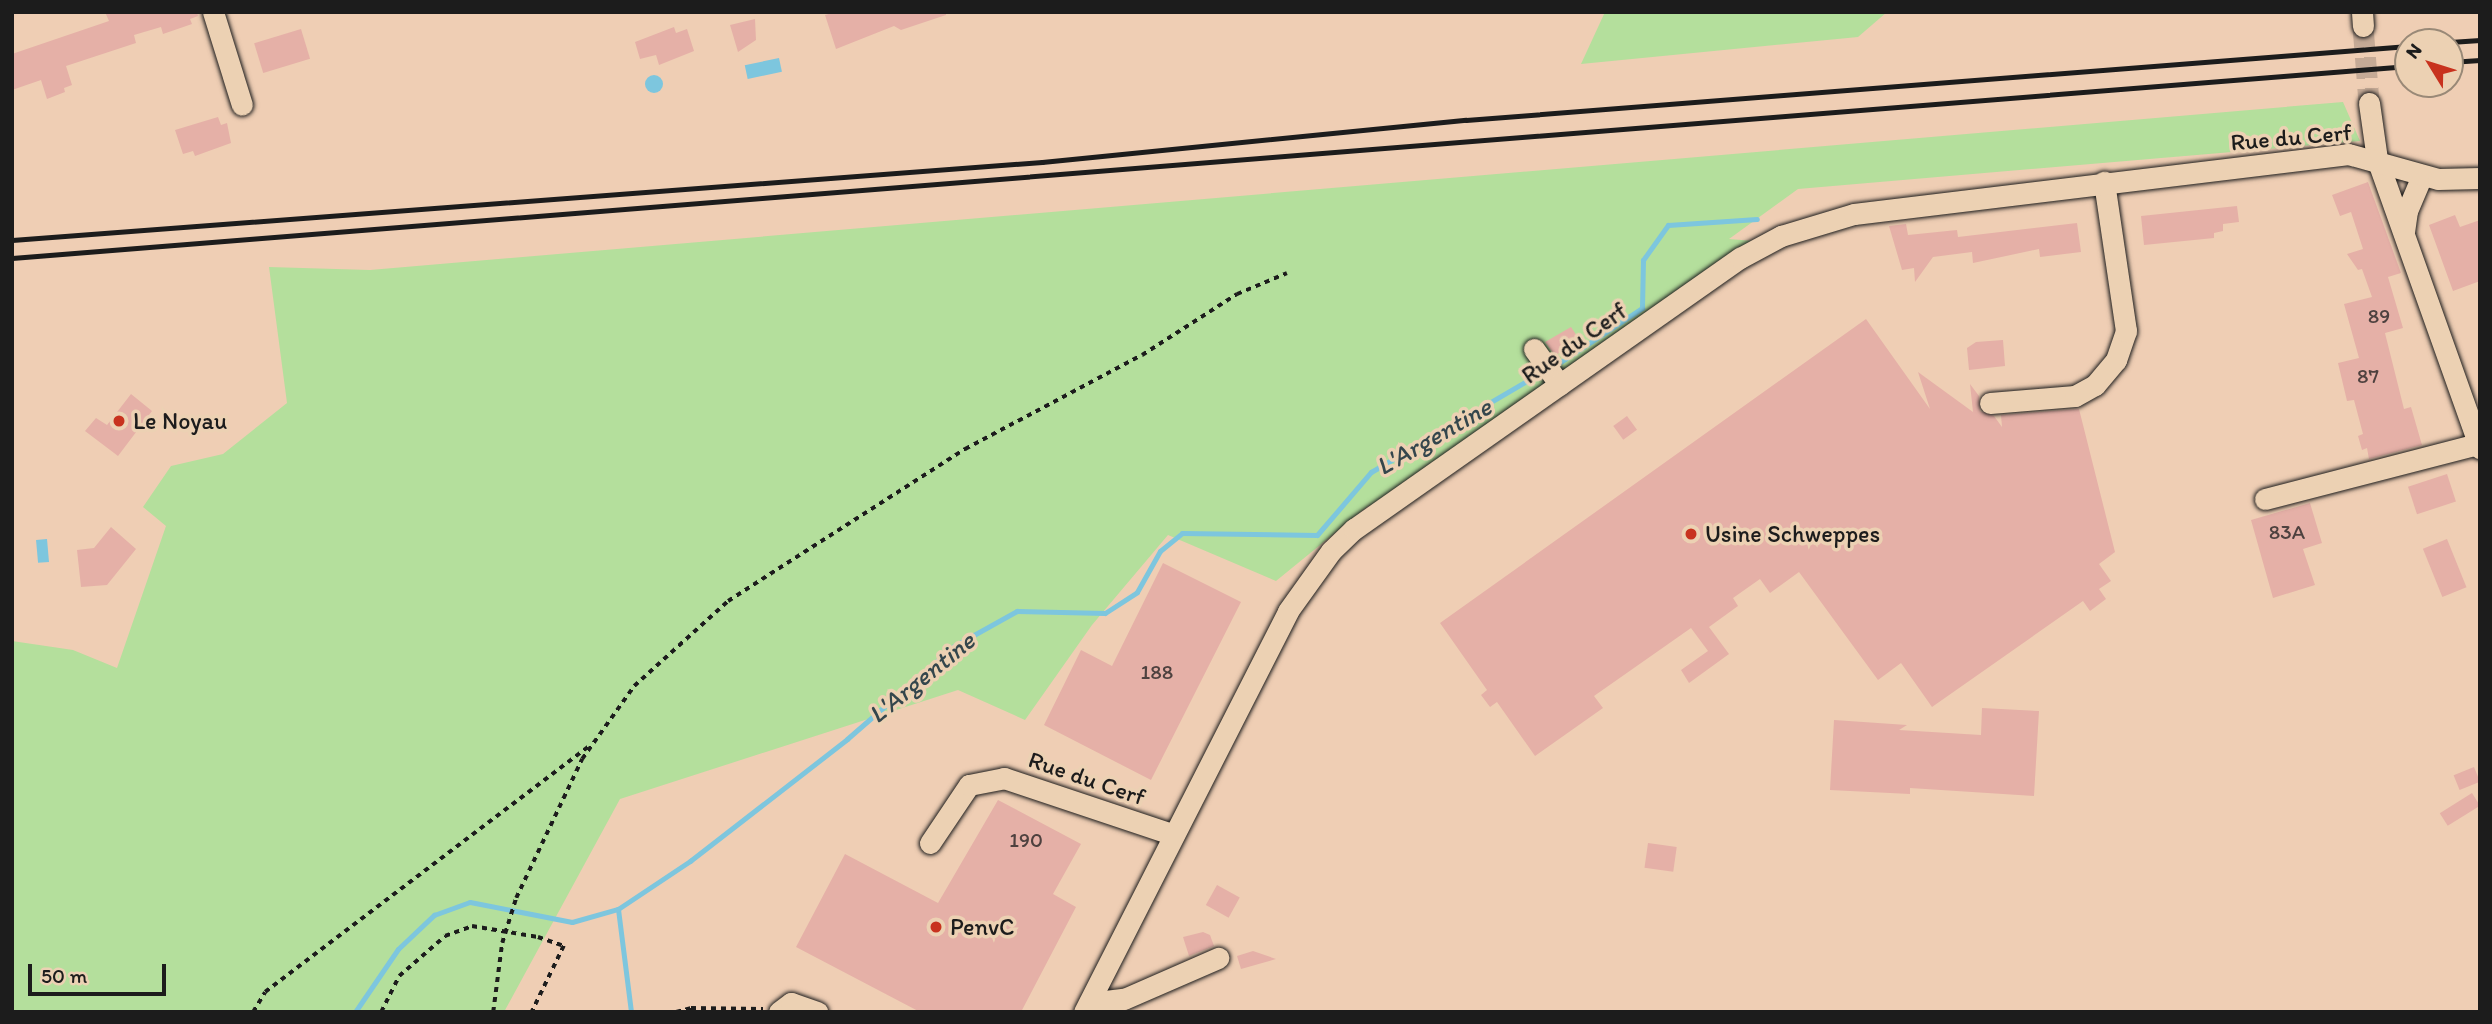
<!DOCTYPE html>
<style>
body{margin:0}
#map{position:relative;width:2492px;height:1024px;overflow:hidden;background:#efceb4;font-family:Itim,sans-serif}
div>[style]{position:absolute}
.green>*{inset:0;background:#b4df9c}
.water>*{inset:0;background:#7dc6de;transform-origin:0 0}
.round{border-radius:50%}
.stream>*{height:5px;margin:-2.5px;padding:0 2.5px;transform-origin:2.5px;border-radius:2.5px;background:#7dc6de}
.building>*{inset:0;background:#e5b0a7;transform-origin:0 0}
.minor-tunnel>*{height:21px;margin-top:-10.5px;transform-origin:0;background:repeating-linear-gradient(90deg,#c5aa96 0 21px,transparent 0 31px)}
.path>*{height:3.5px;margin-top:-1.75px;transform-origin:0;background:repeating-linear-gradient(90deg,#1c1c1c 0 5px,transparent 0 10px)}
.roads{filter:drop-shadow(0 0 2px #1c1c1c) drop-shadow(0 0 2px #1c1c1c)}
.minor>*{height:21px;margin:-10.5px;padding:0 10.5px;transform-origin:10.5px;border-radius:10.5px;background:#ecd1b3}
.rail>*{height:5px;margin:-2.5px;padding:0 2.5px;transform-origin:2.5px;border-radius:2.5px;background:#1c1c1c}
.path-bridge>*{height:3.5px;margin-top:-1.75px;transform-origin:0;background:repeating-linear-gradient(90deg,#1c1c1c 0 5px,transparent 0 10px)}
.dots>*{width:19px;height:19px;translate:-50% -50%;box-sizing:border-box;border:4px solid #ecd1b3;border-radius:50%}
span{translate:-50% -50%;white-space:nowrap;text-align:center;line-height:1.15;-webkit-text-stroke:7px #ecd1b3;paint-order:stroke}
.number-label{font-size:21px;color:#4e413f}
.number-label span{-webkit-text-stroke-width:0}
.street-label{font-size:24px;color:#1c1c1c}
.poi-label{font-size:24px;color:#1c1c1c}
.left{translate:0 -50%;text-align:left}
.water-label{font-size:26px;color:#34464c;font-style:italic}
.frame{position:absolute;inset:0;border:14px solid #1c1c1c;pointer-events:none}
.north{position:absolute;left:2394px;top:28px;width:70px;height:70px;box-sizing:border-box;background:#ecd1b3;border:2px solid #998977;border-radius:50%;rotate:308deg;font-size:19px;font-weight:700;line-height:28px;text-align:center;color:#1c1c1c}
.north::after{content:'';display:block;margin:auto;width:24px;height:32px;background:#c8321e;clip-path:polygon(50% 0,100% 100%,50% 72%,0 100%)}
.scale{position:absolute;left:28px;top:964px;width:138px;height:32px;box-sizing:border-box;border:4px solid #1c1c1c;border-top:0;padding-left:9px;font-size:21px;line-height:24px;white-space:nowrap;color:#1c1c1c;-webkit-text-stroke:5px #ecd1b3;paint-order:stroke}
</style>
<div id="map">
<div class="green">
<i style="clip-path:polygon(1605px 12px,1887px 12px,1858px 37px,1581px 64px)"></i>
<i style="clip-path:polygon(2343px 102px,2360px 141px,1798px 189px,1729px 239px,1754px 241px,1379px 504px,1368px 506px,1276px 581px,1168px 535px,1092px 625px,1025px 720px,958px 690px,620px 799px,504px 1012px,12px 1012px,12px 641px,73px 650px,117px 668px,166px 526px,143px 507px,171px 466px,223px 454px,287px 403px,269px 267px,370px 270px)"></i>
</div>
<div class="water">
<i style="left:779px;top:58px;width:14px;height:35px;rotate:78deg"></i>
<i class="round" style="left:645px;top:75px;width:18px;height:18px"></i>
<i style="left:47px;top:539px;width:23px;height:11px;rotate:85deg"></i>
</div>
<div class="stream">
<i style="left:1553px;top:367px;width:107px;rotate:-33.5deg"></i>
<i style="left:1642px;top:308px;width:48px;rotate:-88.8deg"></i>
<i style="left:1643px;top:260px;width:43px;rotate:-54.5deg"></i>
<i style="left:1668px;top:225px;width:89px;rotate:-3.9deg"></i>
<i style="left:618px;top:909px;width:104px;rotate:82.8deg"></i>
<i style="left:355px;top:1012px;width:76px;rotate:-55.7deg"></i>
<i style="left:398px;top:949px;width:50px;rotate:-43.4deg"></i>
<i style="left:434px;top:915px;width:38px;rotate:-20deg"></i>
<i style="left:470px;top:902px;width:104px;rotate:11.1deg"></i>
<i style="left:572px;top:922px;width:48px;rotate:-15.8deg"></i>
<i style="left:618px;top:909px;width:87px;rotate:-33.7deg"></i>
<i style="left:690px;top:861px;width:199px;rotate:-37.8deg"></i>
<i style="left:847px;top:739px;width:142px;rotate:-41deg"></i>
<i style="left:954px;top:646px;width:72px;rotate:-29.1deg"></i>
<i style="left:1017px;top:611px;width:88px;rotate:1.3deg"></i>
<i style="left:1105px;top:613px;width:38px;rotate:-33deg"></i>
<i style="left:1137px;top:592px;width:47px;rotate:-60.7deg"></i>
<i style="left:1160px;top:551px;width:28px;rotate:-39deg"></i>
<i style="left:1182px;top:533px;width:135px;rotate:0.8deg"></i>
<i style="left:1317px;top:535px;width:83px;rotate:-49.4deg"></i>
<i style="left:1371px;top:472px;width:200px;rotate:-30.3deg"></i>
</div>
<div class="building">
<i style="clip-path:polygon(105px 12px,197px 12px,198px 16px,190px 19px,192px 24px,163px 34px,161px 27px,134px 35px,136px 43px,66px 66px,72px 85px,64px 88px,65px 92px,47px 99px,41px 80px,12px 90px,12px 54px,109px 21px)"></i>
<i style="clip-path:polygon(836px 12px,946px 12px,946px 15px,901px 30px,894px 26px,836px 49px,825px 15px)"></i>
<i style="clip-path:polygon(755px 19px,756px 40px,738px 52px,730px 25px)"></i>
<i style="clip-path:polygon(674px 27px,676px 33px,687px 29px,694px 51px,659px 65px,656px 55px,640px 59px,635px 42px)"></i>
<i style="left:301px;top:29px;width:31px;height:49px;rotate:73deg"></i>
<i style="clip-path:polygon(218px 117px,221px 125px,227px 123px,231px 143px,195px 156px,193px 151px,183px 154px,175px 130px)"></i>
<i style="clip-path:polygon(2368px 182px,2401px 273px,2388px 277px,2403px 328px,2385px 333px,2404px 409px,2411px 407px,2422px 445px,2369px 459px,2367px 448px,2362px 450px,2358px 436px,2363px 434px,2354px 400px,2347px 401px,2338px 363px,2359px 358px,2344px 304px,2372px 297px,2362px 269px,2358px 270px,2347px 254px,2363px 249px,2351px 212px,2340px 216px,2332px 195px)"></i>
<i style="clip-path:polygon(2237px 206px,2239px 222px,2223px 224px,2223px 231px,2214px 233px,2214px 238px,2144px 245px,2141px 216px)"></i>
<i style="clip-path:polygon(2455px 215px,2460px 227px,2480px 220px,2480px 281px,2453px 291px,2429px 225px)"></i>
<i style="clip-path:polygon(2077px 223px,2081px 252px,2040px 257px,2039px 249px,1973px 263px,1972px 252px,1933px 257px,1915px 282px,1914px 268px,1902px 270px,1889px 226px,1906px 224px,1908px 235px,1957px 230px,1958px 237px)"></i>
<i style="clip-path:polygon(1866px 319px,1930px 409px,1918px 372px,1973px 412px,1970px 384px,1979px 396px,1980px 411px,1994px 416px,2002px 427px,2001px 415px,2079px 409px,2115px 552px,2099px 564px,2111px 581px,2099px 589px,2106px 599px,2090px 611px,2083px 601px,1932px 707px,1901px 663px,1878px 680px,1799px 572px,1770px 593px,1760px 579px,1733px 598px,1738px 606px,1709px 627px,1729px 654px,1689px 683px,1681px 670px,1708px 651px,1691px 628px,1594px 696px,1603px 708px,1535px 756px,1497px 702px,1490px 707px,1481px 695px,1487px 690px,1440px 623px)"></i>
<i style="clip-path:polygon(1571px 327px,1579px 339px,1555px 356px,1545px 342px)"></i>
<i style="clip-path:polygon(2003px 340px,2005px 366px,1969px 370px,1967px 348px,1976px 342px)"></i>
<i style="clip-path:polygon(131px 394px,152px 411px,118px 456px,85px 431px,96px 418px,107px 425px)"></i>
<i style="left:1627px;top:416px;width:17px;height:17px;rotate:54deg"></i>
<i style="left:2447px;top:474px;width:29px;height:41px;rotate:72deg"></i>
<i style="clip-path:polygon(2310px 503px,2322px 543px,2303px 549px,2315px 585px,2273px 598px,2251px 520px)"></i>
<i style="clip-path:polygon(111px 527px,136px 549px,107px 585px,81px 587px,77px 550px,94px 548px)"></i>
<i style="left:2447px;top:539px;width:52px;height:26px;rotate:68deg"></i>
<i style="clip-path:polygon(1163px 563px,1241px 602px,1151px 780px,1044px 725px,1081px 650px,1112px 666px)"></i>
<i style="clip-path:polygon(1982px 708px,2039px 711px,2034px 796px,1910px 788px,1910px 794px,1830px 790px,1834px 720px,1907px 725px,1899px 730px,1981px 735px)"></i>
<i style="left:2474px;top:767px;width:16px;height:22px;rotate:68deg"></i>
<i style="left:2472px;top:793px;width:15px;height:38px;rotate:58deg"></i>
<i style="clip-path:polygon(998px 800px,1081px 844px,1053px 894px,1076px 907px,1021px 1012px,920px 1012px,796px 947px,845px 854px,938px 903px)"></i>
<i style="left:1648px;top:843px;width:29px;height:25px;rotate:8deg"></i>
<i style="left:1217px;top:885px;width:26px;height:23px;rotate:29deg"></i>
<i style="clip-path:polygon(1203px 932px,1210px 935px,1214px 946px,1189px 956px,1183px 937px)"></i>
<i style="clip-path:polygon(1253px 951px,1276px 959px,1241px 969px,1237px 956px)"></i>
</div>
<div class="minor-tunnel">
<i style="left:2363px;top:26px;width:77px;rotate:85.5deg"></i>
</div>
<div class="path">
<i style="left:516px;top:898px;width:154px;rotate:-64.6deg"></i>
<i style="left:582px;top:759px;width:90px;rotate:-54.5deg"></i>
<i style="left:634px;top:686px;width:127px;rotate:-42.1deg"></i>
<i style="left:728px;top:601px;width:282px;rotate:-32.7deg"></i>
<i style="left:965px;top:449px;width:200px;rotate:-28deg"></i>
<i style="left:1142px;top:355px;width:113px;rotate:-32.7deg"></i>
<i style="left:1237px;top:294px;width:54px;rotate:-22.8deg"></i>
<i style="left:253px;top:1012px;width:23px;rotate:-59deg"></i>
<i style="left:265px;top:992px;width:408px;rotate:-37.2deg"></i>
<i style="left:381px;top:1012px;width:40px;rotate:-63.4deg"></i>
<i style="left:399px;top:976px;width:61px;rotate:-41deg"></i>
<i style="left:445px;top:936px;width:29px;rotate:-20deg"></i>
<i style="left:472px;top:926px;width:67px;rotate:9.5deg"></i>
<i style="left:538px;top:937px;width:28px;rotate:19deg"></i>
<i style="left:564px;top:946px;width:73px;rotate:115.9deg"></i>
<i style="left:493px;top:1012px;width:70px;rotate:-82.6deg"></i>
<i style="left:676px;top:1012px;width:16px;rotate:-15deg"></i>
<i style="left:691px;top:1008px;width:72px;rotate:0.8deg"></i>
</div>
<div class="roads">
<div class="minor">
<i style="left:213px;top:12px;width:97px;rotate:72.7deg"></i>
<i style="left:2362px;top:12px;width:14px;rotate:86deg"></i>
<i style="left:2369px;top:103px;width:57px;rotate:81.9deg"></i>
<i style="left:2377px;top:159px;width:307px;rotate:70.4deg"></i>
<i style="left:2404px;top:232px;width:21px;rotate:-82deg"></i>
<i style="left:2407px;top:211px;width:38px;rotate:-67deg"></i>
<i style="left:1534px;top:349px;width:44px;rotate:54.2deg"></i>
<i style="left:1990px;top:403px;width:85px;rotate:-4.7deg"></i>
<i style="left:2075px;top:396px;width:23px;rotate:-29deg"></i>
<i style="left:2095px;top:385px;width:33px;rotate:-50deg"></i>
<i style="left:2116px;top:360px;width:31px;rotate:-71deg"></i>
<i style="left:2126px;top:331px;width:151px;rotate:-98.4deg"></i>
<i style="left:2265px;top:499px;width:220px;rotate:-14.5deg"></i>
<i style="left:930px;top:843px;width:70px;rotate:-56.1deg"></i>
<i style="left:969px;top:785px;width:36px;rotate:-11deg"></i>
<i style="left:1004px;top:778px;width:179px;rotate:18.5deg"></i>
<i style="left:1089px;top:1003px;width:35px;rotate:-7deg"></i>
<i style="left:1124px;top:999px;width:103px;rotate:-23.6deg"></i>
<i style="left:779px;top:1012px;width:15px;rotate:-37deg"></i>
<i style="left:791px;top:1003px;width:28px;rotate:19deg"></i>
<i style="left:1084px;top:1012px;width:450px;rotate:-63deg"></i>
<i style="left:1288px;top:611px;width:74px;rotate:-54.4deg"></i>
<i style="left:1331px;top:551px;width:32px;rotate:-44deg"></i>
<i style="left:1354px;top:529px;width:472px;rotate:-35.1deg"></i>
<i style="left:1740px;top:258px;width:47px;rotate:-28.2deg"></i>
<i style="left:1781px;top:236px;width:76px;rotate:-16.8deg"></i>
<i style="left:1854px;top:214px;width:498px;rotate:-6.9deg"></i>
<i style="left:2348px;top:154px;width:93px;rotate:15.5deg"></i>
<i style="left:2438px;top:179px;width:42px;rotate:-1.4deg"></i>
</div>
</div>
<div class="rail">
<i style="left:2450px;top:42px;width:30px;rotate:-4deg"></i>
<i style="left:2450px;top:62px;width:30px;rotate:-4deg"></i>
<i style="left:12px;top:240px;width:1033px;rotate:-4.33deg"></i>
<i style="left:1042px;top:162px;width:426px;rotate:-5.7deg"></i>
<i style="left:1466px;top:120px;width:945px;rotate:-4.49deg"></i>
<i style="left:12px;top:258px;width:2404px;rotate:-4.58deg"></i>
</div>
<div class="path-bridge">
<i style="left:502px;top:943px;width:47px;rotate:-72.7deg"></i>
</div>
<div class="dots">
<i style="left:119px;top:421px;background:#c8321e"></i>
<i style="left:1691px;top:534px;background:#c8321e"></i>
<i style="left:936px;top:927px;background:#c8321e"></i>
</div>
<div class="number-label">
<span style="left:2379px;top:316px">89</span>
<span style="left:2368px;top:376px">87</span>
<span style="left:2287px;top:532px">83A</span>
<span style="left:1157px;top:672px">188</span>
<span style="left:1026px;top:840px">190</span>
</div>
<div class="street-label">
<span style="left:2291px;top:137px;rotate:-5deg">Rue du Cerf</span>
<span style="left:1574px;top:343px;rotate:-35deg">Rue du Cerf</span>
<span style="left:1087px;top:778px;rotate:19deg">Rue du Cerf</span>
</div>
<div class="poi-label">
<span class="left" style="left:133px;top:421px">Le Noyau</span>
<span class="left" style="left:1705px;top:534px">Usine Schweppes</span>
<span class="left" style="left:950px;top:927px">PenvC</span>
</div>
<div class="water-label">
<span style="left:1434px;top:437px;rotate:-30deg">L'Argentine</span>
<span style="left:922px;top:678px;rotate:-39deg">L'Argentine</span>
</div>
<div class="frame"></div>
<div class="north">N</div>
<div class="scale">50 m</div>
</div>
